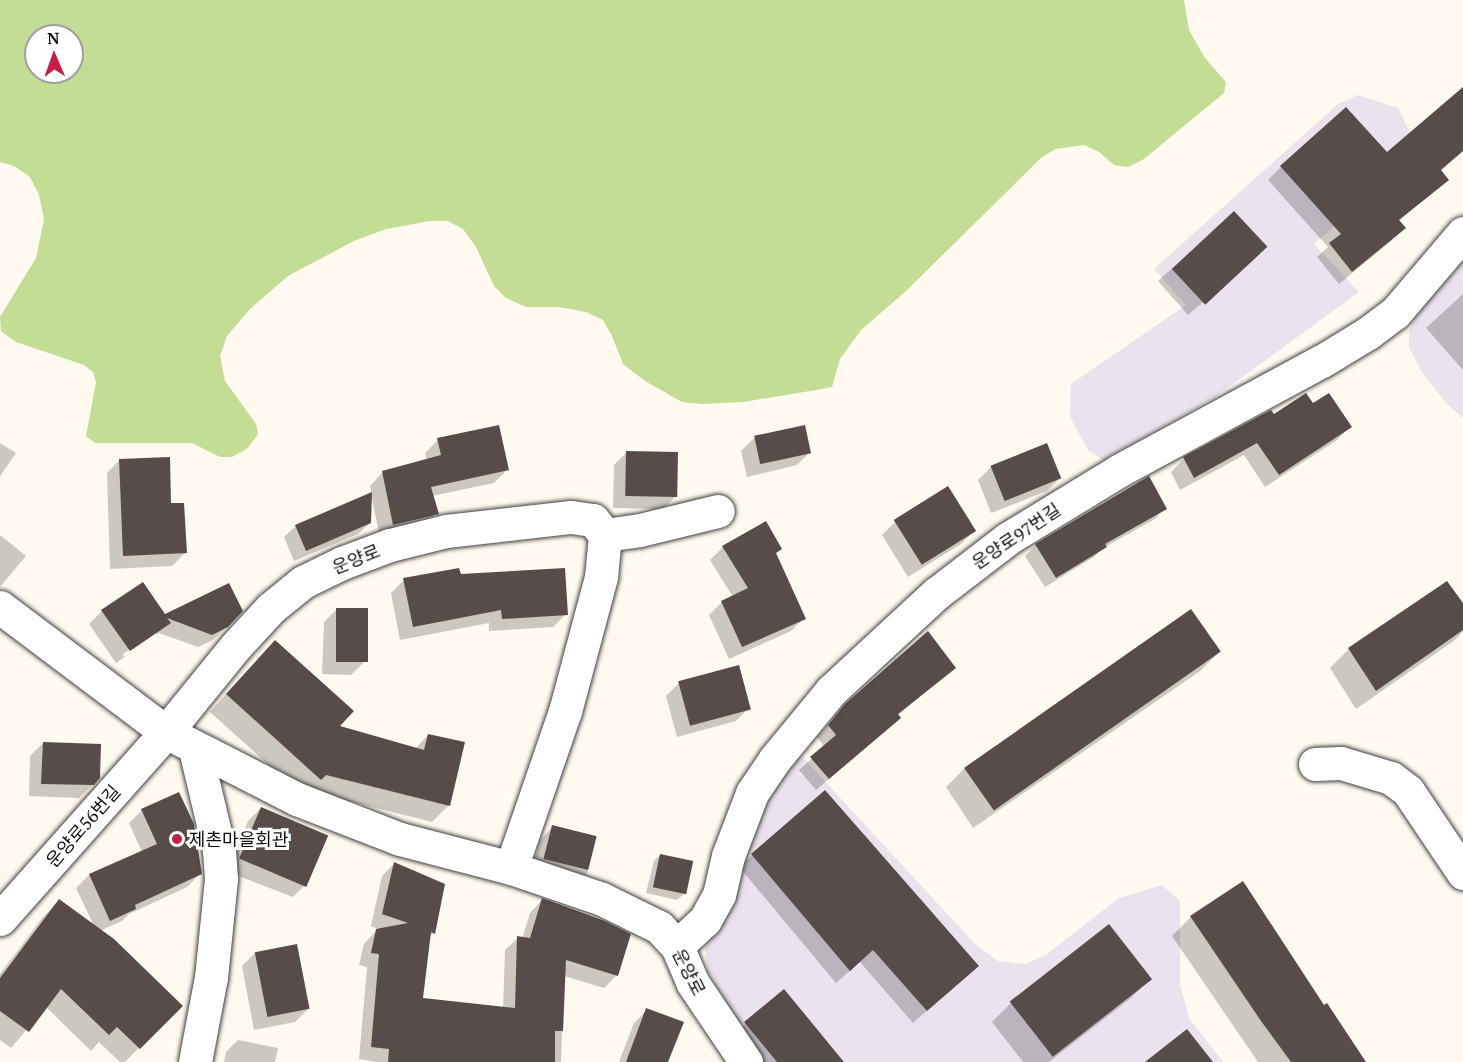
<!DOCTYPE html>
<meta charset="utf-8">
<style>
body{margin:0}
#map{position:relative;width:1463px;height:1062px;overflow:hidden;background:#fff9ef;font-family:"PT Serif","Noto Sans KR",serif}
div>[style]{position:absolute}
.industrial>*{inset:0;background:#eae2ed}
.forest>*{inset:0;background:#c3dd95}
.shadow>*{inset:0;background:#0003}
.building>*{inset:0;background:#574c4a;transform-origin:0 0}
.roads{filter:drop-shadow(0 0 2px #414141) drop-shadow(0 0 2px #414141)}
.minor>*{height:33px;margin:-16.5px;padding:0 16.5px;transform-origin:16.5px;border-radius:16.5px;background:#fff}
.dots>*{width:16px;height:16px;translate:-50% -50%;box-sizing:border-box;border:3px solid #fff;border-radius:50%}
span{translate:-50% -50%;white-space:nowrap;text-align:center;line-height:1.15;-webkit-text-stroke:6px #fff;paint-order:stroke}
.street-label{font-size:18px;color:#0e0e0e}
.poi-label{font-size:18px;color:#0e0e0e}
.left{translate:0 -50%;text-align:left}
.north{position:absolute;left:24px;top:24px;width:60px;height:60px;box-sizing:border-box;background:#fff;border:2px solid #9f9f9f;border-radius:50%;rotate:358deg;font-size:16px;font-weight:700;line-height:24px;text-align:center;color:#0e0e0e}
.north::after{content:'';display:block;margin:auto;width:21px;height:27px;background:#c41f46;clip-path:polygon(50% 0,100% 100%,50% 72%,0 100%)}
</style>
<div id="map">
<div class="industrial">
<i style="clip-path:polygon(1358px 95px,1398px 108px,1419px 151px,1314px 244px,1359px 292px,1215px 397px,1103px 460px,1088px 450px,1070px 417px,1071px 384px,1186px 305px,1154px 269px,1338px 104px)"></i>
<i style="clip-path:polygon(1463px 257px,1463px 418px,1447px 404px,1421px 371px,1409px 347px,1409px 332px,1416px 317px)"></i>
<i style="clip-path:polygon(796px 750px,976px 945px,998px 961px,1026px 964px,1047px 954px,1119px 898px,1162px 885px,1180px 901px,1180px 984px,1189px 1018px,1223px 1062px,763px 1062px,730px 1014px,708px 970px,705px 948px,725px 913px,758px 806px)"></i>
</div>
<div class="forest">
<i style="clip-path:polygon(evenodd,0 0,1184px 0,1189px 30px,1205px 58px,1226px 82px,1224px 93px,1144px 159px,1128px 167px,1114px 165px,1099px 152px,1084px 145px,1055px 149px,1041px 158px,906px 291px,861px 330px,840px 359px,832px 387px,816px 390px,743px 402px,702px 404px,682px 402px,645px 381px,623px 364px,612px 336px,603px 320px,586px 312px,559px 307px,526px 307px,506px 298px,494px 286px,476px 247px,463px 229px,448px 221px,430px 221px,386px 229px,354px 241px,288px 276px,251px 308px,227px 336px,220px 356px,225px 381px,256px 424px,258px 434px,248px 448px,232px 457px,220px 457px,192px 443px,95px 443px,86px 436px,96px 382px,93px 372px,84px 365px,16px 342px,1px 331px,0 317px,36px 258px,44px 219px,39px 195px,30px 177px,14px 166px,0 162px,0 0,36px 36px,72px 36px,72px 72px,36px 72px,36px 36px)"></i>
</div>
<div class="shadow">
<i style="clip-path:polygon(1463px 104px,1463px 151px,1439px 171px,1447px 180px,1398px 221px,1404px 228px,1391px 241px,1339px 284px,1317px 257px,1328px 247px,1268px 180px,1281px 167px,1387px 154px)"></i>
<i style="clip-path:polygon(1234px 213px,1252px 260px,1188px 315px,1158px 281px)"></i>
<i style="clip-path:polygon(1463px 294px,1463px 370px,1426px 328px)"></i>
<i style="clip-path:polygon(1313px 405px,1350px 427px,1337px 440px,1265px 487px,1244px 455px,1180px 490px,1171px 472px,1184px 459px,1274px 417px)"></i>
<i style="clip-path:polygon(754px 438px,810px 452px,797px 465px,747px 477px,741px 451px)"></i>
<i style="clip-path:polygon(438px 440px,507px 470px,494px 483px,432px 496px,437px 513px,424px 526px,380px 537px,371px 495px,370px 523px,358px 534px,294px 561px,284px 537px,296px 526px,372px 494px,370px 486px,383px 472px,427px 461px,425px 453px)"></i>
<i style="clip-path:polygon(0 443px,16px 453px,0 476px)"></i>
<i style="clip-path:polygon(627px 452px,676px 496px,663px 509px,613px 508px,614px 465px)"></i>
<i style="clip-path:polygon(120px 460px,170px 505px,185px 553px,172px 566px,110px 569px,107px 473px)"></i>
<i style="clip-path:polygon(991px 467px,1060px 478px,1047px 491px,991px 513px,978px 480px)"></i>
<i style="clip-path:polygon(948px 488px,974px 531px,961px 544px,908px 577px,882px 535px,895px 522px)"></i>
<i style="clip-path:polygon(1165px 508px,1155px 519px,1103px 548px,1094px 557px,1045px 587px,1025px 556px,1036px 545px)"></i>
<i style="clip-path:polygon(0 535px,26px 556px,0 587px)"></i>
<i style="clip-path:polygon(723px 547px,780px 549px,775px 554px,804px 618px,791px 631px,729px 659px,709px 615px,722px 602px,733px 597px,710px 560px)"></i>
<i style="clip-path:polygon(460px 576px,566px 614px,553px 627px,489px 631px,489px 623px,400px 640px,391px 593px,404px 580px)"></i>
<i style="clip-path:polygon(1463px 606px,1463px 631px,1455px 640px,1356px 709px,1330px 668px,1349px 649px)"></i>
<i style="clip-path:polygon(337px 609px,364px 662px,351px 675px,322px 674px,324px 622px)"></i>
<i style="clip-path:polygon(evenodd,102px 611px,164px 616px,227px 626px,213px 640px,198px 647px,159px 633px,116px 663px,89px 624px,102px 611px,156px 631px,156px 635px,124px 657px,123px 654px,156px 631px)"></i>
<i style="clip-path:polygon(1190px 611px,1219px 652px,1200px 671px,973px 828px,946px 787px,965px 768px)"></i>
<i style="clip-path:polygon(258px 659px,338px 727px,415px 749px,428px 735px,449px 805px,432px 822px,308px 791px,303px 796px,210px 712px)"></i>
<i style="clip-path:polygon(954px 668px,897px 716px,887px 729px,816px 790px,799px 770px,825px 747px,817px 737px,846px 705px)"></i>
<i style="clip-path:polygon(679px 683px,749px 708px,736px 721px,677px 737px,666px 696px)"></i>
<i style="clip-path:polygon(43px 743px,93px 784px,79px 798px,29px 796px,30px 756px)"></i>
<i style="clip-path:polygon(261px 808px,306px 884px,293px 897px,228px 872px,248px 821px)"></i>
<i style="clip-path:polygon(142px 810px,200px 874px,187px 887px,129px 914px,122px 921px,100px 931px,180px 1006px,125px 1062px,120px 1062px,99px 1042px,91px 1051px,46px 1007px,11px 1048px,0 1040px,0 974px,43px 917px,59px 901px,94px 926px,76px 888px,89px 875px,142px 852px,129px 823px)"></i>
<i style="clip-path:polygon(553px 827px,595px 837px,587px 874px,574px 887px,532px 872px,540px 840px)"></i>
<i style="clip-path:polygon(660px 855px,684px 894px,677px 900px,646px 893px,654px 861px)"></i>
<i style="clip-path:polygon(752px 855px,977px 966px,913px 1023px,860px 962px,836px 983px,740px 868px)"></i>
<i style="clip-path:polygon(394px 864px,433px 933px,429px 938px,422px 1000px,503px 1008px,505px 950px,518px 938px,522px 939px,530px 913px,542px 900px,617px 975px,604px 988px,564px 976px,561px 1062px,377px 1062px,359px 1059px,367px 967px,359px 965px,364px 944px,378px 929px,371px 926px,382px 876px)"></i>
<i style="clip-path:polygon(1191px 917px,1364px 1062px,1258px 1062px,1172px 936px)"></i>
<i style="clip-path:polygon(255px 953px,308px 1009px,295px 1022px,254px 1030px,242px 966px)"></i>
<i style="clip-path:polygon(1150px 979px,1131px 998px,1049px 1062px,1023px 1062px,992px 1022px,1011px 1003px)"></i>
<i style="clip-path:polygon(784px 991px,842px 1062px,753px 1062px,732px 1036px)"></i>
<i style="clip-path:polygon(647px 1010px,667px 1062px,619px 1062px,634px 1023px)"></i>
<i style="clip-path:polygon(238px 1040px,278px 1048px,275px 1062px,224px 1062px,226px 1052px)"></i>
</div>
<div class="building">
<i style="clip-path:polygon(1463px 87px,1463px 151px,1441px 170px,1449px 180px,1399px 220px,1406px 228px,1352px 272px,1329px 243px,1341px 234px,1280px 166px,1346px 107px,1387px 152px)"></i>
<i style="left:1234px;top:211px;width:49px;height:85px;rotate:47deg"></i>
<i style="clip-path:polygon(1306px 393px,1313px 403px,1329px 393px,1352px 427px,1279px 475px,1257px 443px,1194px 478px,1183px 457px,1271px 410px,1274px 414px)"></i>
<i style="clip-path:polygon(499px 425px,509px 470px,431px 487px,439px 514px,393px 525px,382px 471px,441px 455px,437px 438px)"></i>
<i style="left:805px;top:425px;width:29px;height:52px;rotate:78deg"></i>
<i style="left:1047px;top:443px;width:38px;height:61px;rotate:68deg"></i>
<i style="left:626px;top:451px;width:52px;height:45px;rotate:1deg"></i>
<i style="clip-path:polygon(170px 457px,171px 503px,184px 503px,187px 553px,123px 556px,119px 459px)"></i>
<i style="clip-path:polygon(1149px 476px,1167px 509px,1105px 544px,1107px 547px,1056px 578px,1035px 544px)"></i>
<i style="left:948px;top:486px;width:53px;height:64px;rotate:58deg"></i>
<i style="clip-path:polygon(372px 492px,371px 523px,306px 551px,295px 525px)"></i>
<i style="clip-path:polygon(766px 521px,782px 549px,776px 553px,806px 619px,742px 647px,721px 601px,748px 588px,722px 546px)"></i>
<i style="clip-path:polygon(459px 568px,461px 574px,565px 568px,568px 615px,502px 619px,501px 610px,413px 627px,403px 578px)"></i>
<i style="clip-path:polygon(1447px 581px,1463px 603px,1463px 630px,1376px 691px,1348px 648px)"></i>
<i style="clip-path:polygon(143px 582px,165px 614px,229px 583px,243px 611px,228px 627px,212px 635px,167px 618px,171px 623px,130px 651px,101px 610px)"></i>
<i style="left:336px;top:608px;width:32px;height:54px"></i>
<i style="left:1191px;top:609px;width:52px;height:277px;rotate:55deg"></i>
<i style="clip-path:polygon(928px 631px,956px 668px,898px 714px,901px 718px,829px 779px,810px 757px,836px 735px,828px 725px,845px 704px)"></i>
<i style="clip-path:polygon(275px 640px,354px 711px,340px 726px,424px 750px,428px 734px,465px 742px,450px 806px,326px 775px,321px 780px,226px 694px)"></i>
<i style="left:739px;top:665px;width:46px;height:63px;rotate:75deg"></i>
<i style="clip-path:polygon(43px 742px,101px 744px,100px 778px,94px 785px,41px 784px)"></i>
<i style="clip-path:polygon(825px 790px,979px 966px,927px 1011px,873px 950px,850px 971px,751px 854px)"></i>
<i style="clip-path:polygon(179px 792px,194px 824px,202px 874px,135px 905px,136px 909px,110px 921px,89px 874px,157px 844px,141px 809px)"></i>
<i style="left:261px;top:807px;width:73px;height:56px;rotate:23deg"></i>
<i style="left:552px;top:825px;width:46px;height:35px;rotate:14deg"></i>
<i style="left:660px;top:854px;width:34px;height:34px;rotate:12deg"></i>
<i style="clip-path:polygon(394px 862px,445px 884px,435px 934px,431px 932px,423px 998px,515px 1008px,517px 936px,530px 938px,542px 898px,605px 921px,631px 934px,618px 976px,566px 960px,563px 1031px,555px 1031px,555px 1062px,388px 1062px,389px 1049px,371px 1047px,379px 954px,371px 953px,376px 929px,408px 923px,382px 914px)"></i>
<i style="clip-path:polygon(1243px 881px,1324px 1005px,1327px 1003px,1366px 1062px,1291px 1062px,1261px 1021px,1190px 916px)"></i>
<i style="clip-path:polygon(59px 899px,114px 939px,183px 1006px,140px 1049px,117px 1027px,109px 1035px,61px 989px,29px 1032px,0 1011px,0 978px)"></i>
<i style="left:1109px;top:924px;width:70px;height:126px;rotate:52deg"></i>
<i style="left:297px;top:944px;width:66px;height:43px;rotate:79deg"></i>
<i style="clip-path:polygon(784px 989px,844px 1062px,777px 1062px,744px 1022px)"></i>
<i style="clip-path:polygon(646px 1008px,684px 1022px,668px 1062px,626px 1062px)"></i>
<i style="clip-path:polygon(1187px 1029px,1213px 1062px,1145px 1062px)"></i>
</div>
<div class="roads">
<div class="minor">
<i style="left:605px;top:535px;width:35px;rotate:-8deg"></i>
<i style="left:640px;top:530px;width:80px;rotate:-13.7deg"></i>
<i style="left:0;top:607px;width:208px;rotate:37deg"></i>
<i style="left:166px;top:732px;width:147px;rotate:27.1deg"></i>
<i style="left:297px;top:799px;width:110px;rotate:21.2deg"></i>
<i style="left:400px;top:839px;width:115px;rotate:14.6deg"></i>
<i style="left:511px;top:868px;width:96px;rotate:18.8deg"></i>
<i style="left:602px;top:899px;width:64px;rotate:26.2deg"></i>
<i style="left:659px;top:927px;width:26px;rotate:47deg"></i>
<i style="left:677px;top:946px;width:39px;rotate:67deg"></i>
<i style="left:692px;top:982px;width:97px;rotate:56deg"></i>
<i style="left:195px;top:749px;width:104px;rotate:76.6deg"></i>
<i style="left:219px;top:850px;width:29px;rotate:86deg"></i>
<i style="left:221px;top:879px;width:99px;rotate:95.8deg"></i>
<i style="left:211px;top:977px;width:86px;rotate:100.7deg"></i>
<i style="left:1315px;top:764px;width:26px;rotate:-2deg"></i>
<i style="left:1341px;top:763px;width:52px;rotate:16.7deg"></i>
<i style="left:1391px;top:778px;width:21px;rotate:37deg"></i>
<i style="left:1408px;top:791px;width:99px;rotate:56.1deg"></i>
<i style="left:0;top:919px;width:250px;rotate:-48.4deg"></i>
<i style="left:166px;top:732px;width:109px;rotate:-50.9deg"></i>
<i style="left:235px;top:647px;width:53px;rotate:-47.3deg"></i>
<i style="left:271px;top:608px;width:41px;rotate:-39.1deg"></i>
<i style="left:303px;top:582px;width:43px;rotate:-26deg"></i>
<i style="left:342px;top:563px;width:51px;rotate:-20.6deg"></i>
<i style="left:390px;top:545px;width:58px;rotate:-14deg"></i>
<i style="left:446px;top:531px;width:126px;rotate:-6.4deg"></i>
<i style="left:571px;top:517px;width:22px;rotate:8deg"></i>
<i style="left:593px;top:520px;width:19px;rotate:51deg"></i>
<i style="left:605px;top:535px;width:42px;rotate:95.4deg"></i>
<i style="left:601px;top:577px;width:139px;rotate:105deg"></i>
<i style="left:565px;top:711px;width:166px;rotate:109deg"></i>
<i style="left:677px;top:946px;width:38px;rotate:-43deg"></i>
<i style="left:705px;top:920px;width:29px;rotate:-61deg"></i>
<i style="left:719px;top:895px;width:40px;rotate:-77deg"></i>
<i style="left:728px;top:856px;width:67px;rotate:-69.1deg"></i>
<i style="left:752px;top:793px;width:41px;rotate:-55.9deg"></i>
<i style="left:775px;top:759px;width:88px;rotate:-50.5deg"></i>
<i style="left:831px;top:691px;width:144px;rotate:-42.8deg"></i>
<i style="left:937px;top:593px;width:88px;rotate:-37.6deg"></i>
<i style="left:1007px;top:539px;width:132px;rotate:-31.4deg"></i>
<i style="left:1120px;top:470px;width:230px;rotate:-28.4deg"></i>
<i style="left:1322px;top:361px;width:54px;rotate:-31.3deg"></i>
<i style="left:1368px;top:333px;width:34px;rotate:-37deg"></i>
<i style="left:1395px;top:313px;width:105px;rotate:-49.6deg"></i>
</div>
</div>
<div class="dots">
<i style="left:177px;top:839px;background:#c41f46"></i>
</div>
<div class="street-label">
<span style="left:1016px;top:536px;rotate:-34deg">운양로97번길</span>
<span style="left:356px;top:559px;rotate:-22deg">운양로</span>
<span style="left:83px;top:826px;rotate:-49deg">운양로56번길</span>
<span style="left:689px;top:972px;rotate:63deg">운양로</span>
</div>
<div class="poi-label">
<span class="left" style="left:189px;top:839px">제촌마을회관</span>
</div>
<div class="north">N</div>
</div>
